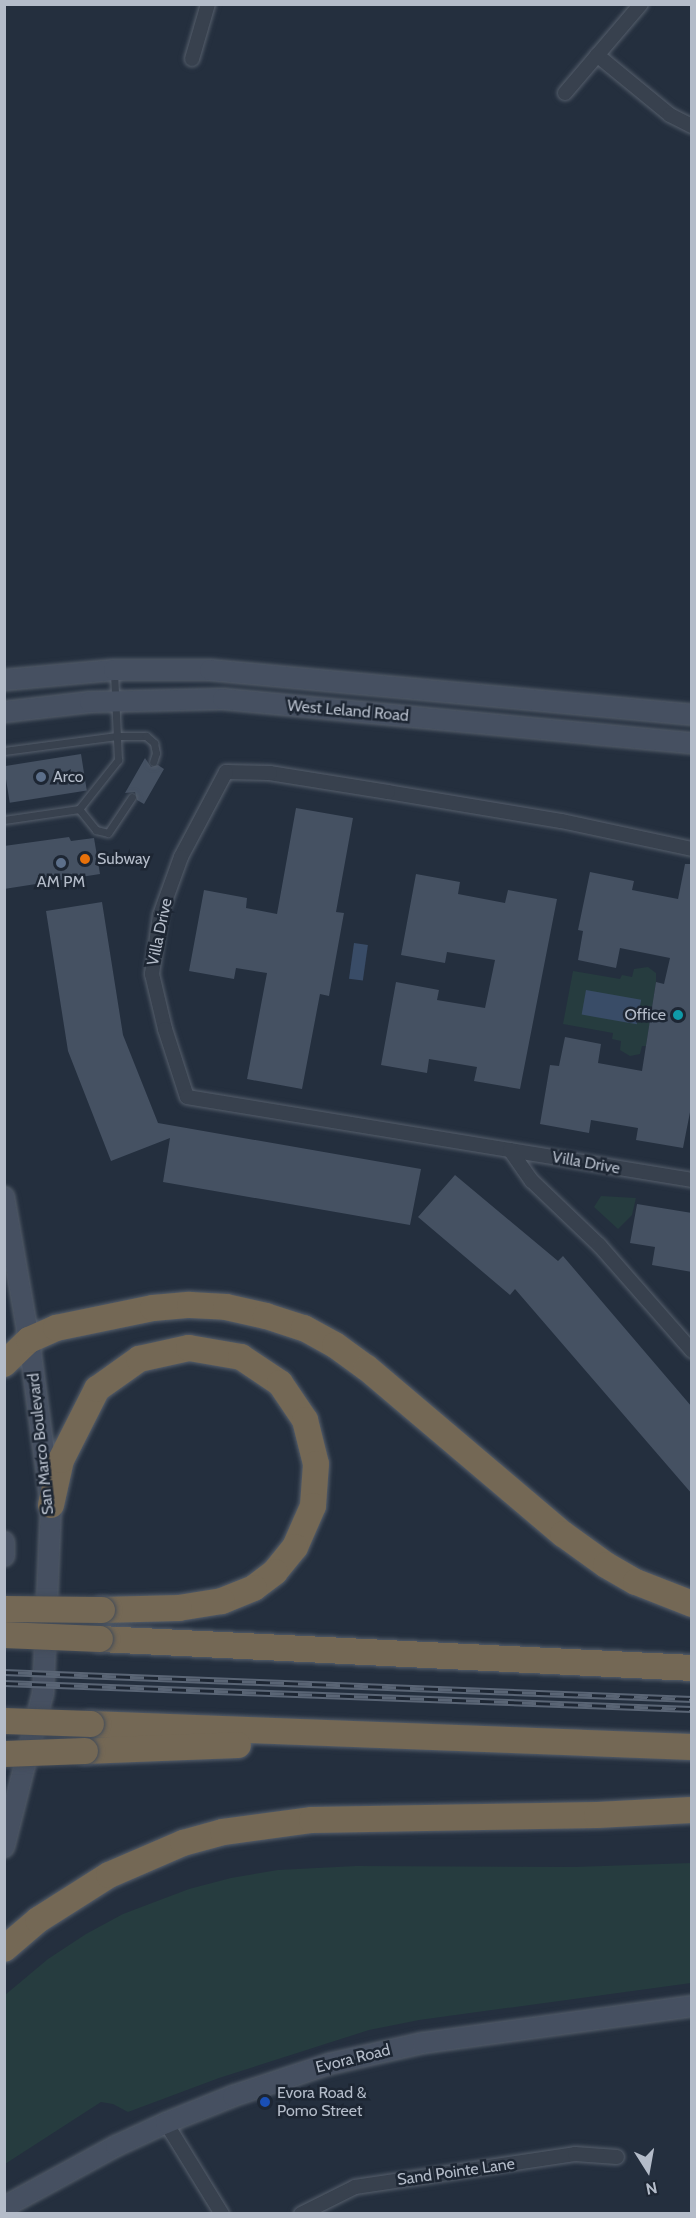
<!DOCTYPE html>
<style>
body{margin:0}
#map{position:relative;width:696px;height:2218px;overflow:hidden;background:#242f3e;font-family:Cabin,sans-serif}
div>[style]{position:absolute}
.green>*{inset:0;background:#263c3f}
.water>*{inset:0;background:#394c67;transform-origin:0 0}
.building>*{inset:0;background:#455162;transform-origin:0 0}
.roads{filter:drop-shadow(0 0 2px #565f6c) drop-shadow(0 0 2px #565f6c)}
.lane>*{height:7px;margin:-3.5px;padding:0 3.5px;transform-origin:3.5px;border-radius:3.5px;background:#38414e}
.street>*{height:14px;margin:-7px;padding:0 7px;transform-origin:7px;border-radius:7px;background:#38414e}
.secondary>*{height:20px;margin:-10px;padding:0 10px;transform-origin:10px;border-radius:10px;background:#465061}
.highway>*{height:26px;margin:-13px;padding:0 13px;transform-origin:13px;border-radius:13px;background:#746855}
.rail>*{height:7px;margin-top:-3.5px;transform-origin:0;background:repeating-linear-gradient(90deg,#1d2633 0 14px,#5a6575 0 28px);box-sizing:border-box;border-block:2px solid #5a6575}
.bridges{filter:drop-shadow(0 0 2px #434c59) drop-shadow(0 0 2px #434c59)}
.highway-bridge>*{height:26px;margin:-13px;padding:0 13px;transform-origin:13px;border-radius:13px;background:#746855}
.dots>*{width:16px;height:16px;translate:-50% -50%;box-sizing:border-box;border:3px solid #1d2633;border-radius:50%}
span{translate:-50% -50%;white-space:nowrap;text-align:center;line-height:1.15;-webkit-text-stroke:5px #1d2633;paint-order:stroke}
.street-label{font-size:16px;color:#b4bcc9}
.poi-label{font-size:16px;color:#b4bcc9}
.left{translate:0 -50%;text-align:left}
.right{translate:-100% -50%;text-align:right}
.frame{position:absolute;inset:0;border:6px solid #b4bcc9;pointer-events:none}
.north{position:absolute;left:618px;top:2140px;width:60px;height:60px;-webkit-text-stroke:4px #1d2633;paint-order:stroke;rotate:169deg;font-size:16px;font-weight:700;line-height:24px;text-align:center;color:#b4bcc9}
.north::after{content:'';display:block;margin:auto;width:21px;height:27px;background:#b4bcc9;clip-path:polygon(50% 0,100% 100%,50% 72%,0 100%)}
</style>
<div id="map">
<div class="green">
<i style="clip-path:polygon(648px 967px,656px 973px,656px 982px,646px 1046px,642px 1046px,640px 1054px,630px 1056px,620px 1050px,621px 1041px,612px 1039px,613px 1033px,563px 1024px,573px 971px,620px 979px,622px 975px,632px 977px,634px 969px)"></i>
<i style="clip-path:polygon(601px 1196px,636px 1198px,632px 1215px,618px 1229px,594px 1207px)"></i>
<i style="clip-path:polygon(691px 1863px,691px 1983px,419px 2020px,369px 2030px,219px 2078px,128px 2112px,113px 2104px,101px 2102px,5px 2164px,5px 1995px,48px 1959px,86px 1934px,123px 1914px,189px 1889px,231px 1878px,278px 1870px,356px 1866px,574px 1867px)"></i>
</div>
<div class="water">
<i style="left:354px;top:943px;width:14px;height:36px;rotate:8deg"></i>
<i style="left:586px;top:990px;width:56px;height:25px;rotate:10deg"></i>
</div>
<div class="building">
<i style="left:81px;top:754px;width:37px;height:78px;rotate:81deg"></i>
<i style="clip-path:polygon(145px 758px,151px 767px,158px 765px,164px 769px,144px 804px,137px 800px,135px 792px,125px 793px)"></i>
<i style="clip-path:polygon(296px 808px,353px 818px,336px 912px,344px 913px,329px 996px,320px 994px,302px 1089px,247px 1079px,267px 973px,236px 968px,234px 979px,189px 971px,204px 890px,247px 898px,246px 908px,277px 914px)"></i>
<i style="clip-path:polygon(69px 837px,71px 841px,94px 838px,100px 874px,4px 889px,4px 846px)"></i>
<i style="clip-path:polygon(685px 864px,692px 864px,692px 1102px,683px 1148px,636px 1140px,638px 1128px,591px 1120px,589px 1133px,540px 1124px,550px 1065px,559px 1066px,565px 1037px,601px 1044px,598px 1063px,642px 1071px,656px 982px,664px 984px,670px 958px,620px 948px,616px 968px,578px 960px,583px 931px,578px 930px,590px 872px,634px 881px,632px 890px,678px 899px)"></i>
<i style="clip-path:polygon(416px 874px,460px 882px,458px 894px,505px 903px,508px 890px,557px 899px,520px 1089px,474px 1081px,477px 1067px,429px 1059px,427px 1073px,381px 1065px,396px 982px,439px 990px,437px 1000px,485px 1008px,495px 960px,447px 952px,445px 963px,401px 955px)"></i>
<i style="clip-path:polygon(102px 902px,123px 1035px,158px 1123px,421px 1169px,410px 1225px,163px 1182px,170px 1138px,111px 1161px,68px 1051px,46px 911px)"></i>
<i style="clip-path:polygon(455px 1175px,558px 1261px,563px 1256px,692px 1407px,692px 1494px,515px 1289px,510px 1295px,418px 1217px)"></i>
<i style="clip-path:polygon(637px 1204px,692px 1213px,692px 1272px,652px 1265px,655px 1247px,630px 1243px)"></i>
</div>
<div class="roads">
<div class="lane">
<i style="left:4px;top:751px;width:114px;rotate:-7.6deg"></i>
<i style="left:117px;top:736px;width:29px"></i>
<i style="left:146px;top:736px;width:11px;rotate:41deg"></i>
<i style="left:154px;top:743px;width:10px;rotate:79deg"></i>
<i style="left:156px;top:753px;width:9px;rotate:108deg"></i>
<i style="left:79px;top:809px;width:27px;rotate:51deg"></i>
<i style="left:96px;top:830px;width:12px;rotate:14deg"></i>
<i style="left:108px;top:833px;width:43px;rotate:-56.3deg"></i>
<i style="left:4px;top:820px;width:76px;rotate:-8.3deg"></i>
<i style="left:79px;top:809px;width:63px;rotate:-51.5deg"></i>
<i style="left:118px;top:760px;width:88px;rotate:-92.6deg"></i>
</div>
<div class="street">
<i style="left:597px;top:55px;width:94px;rotate:39.4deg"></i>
<i style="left:670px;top:115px;width:25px;rotate:27deg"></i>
<i style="left:192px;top:59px;width:57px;rotate:-73.8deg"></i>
<i style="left:565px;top:93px;width:117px;rotate:-49.5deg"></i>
<i style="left:692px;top:849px;width:134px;rotate:-167.9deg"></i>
<i style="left:561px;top:821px;width:175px;rotate:-170.5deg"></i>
<i style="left:388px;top:792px;width:120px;rotate:-170.9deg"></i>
<i style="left:270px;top:773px;width:44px;rotate:-178.7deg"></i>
<i style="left:226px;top:772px;width:96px;rotate:117.9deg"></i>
<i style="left:181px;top:857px;width:62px;rotate:109.9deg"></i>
<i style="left:160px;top:915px;width:60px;rotate:97.7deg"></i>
<i style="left:152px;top:974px;width:57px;rotate:76.7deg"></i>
<i style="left:165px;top:1029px;width:71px;rotate:72.1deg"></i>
<i style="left:187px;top:1097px;width:512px;rotate:9.33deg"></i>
<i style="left:510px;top:1150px;width:38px;rotate:55deg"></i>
<i style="left:532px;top:1181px;width:93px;rotate:43.7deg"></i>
<i style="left:599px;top:1245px;width:141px;rotate:48.7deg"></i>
<i style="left:166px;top:2123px;width:107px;rotate:58.4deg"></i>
<i style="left:301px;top:2214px;width:60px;rotate:-26.6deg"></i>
<i style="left:355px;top:2187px;width:222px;rotate:-8.5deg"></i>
<i style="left:575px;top:2154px;width:42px;rotate:4.1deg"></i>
</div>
<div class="secondary">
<i style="left:4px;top:680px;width:110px;rotate:-5.2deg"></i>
<i style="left:114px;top:670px;width:96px"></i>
<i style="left:210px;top:670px;width:484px;rotate:5.3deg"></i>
<i style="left:4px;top:712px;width:87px;rotate:-6.6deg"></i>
<i style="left:90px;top:702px;width:133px;rotate:-1.3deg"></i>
<i style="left:223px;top:699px;width:471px;rotate:5.4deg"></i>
<i style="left:4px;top:1197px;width:145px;rotate:80.1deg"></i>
<i style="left:29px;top:1340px;width:166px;rotate:82.4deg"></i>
<i style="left:51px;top:1505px;width:188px;rotate:92.4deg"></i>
<i style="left:43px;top:1693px;width:159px;rotate:104.2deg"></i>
<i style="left:4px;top:1542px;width:14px;rotate:90deg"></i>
<i style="left:4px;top:2207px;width:128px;rotate:-28.6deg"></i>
<i style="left:116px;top:2146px;width:55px;rotate:-24.7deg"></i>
<i style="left:166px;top:2123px;width:72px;rotate:-21.9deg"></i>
<i style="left:233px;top:2096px;width:101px;rotate:-18.4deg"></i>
<i style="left:329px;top:2064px;width:96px;rotate:-12.6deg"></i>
<i style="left:423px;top:2043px;width:272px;rotate:-7.8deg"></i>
</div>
<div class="highway">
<i style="left:4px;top:1364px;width:35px;rotate:-44deg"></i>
<i style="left:29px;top:1340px;width:30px;rotate:-24deg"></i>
<i style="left:56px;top:1328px;width:99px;rotate:-11.7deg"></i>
<i style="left:153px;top:1308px;width:37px;rotate:-5deg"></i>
<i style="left:190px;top:1305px;width:36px;rotate:3deg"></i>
<i style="left:226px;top:1307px;width:41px;rotate:12.7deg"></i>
<i style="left:266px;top:1316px;width:40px;rotate:18deg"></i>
<i style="left:304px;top:1328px;width:35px;rotate:29deg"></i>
<i style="left:335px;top:1345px;width:39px;rotate:36deg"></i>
<i style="left:367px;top:1368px;width:257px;rotate:40.3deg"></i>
<i style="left:563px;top:1534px;width:53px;rotate:35.8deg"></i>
<i style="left:606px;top:1565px;width:34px;rotate:30deg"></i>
<i style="left:636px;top:1582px;width:60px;rotate:21.4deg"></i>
<i style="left:51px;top:1505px;width:46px;rotate:-77.5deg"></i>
<i style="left:61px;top:1460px;width:80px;rotate:-63.1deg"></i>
<i style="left:97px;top:1389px;width:52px;rotate:-35.5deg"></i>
<i style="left:139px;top:1359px;width:51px;rotate:-12.4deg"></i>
<i style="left:189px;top:1348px;width:53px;rotate:9.8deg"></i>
<i style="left:241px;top:1357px;width:47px;rotate:33.7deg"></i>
<i style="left:280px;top:1383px;width:45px;rotate:56deg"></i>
<i style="left:305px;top:1420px;width:45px;rotate:76deg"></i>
<i style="left:316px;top:1464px;width:42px;rotate:94.1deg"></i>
<i style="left:313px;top:1506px;width:45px;rotate:113.7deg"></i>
<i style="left:295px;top:1547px;width:32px;rotate:129deg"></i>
<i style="left:275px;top:1572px;width:26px;rotate:143deg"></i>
<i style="left:254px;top:1588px;width:35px;rotate:158deg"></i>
<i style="left:222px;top:1601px;width:44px;rotate:170.8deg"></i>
<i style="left:179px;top:1608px;width:77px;rotate:178.5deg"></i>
<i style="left:100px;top:1639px;width:593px;rotate:2.8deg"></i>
<i style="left:91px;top:1724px;width:601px;rotate:2.19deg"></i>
<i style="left:85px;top:1751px;width:153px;rotate:-2.2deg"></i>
<i style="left:4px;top:1949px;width:45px;rotate:-40.5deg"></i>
<i style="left:38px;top:1920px;width:84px;rotate:-32.4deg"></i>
<i style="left:109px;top:1875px;width:81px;rotate:-23.4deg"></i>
<i style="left:183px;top:1843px;width:41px;rotate:-15.4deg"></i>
<i style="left:223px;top:1832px;width:90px;rotate:-7.7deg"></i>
<i style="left:312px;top:1820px;width:285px;rotate:-1deg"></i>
<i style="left:597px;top:1815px;width:95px;rotate:-3deg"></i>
</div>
</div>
<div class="rail">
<i style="left:4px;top:1672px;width:689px;rotate:2.25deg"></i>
<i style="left:4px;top:1683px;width:688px;rotate:2.16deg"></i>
</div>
<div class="bridges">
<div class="highway-bridge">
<i style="left:4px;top:1609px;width:98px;rotate:0.6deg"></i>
<i style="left:4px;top:1635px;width:96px;rotate:2.4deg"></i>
<i style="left:4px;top:1721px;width:87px;rotate:2deg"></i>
<i style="left:4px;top:1754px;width:81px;rotate:-2.1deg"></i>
</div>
</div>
<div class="dots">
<i style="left:41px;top:777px;background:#5c6f8a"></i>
<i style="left:85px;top:859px;background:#e8710a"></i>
<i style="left:61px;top:863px;background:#5c6f8a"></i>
<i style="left:678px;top:1015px;background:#0f9aa8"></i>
<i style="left:265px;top:2102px;background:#1a4fb4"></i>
</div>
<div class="street-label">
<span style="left:348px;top:711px;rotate:5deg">West Leland Road</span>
<span style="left:160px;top:932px;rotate:-78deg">Villa Drive</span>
<span style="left:586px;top:1163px;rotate:10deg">Villa Drive</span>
<span style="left:41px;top:1444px;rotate:-96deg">San Marco Boulevard</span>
<span style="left:353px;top:2059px;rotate:-14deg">Evora Road</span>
<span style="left:456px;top:2172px;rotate:-8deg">Sand Pointe Lane</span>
</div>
<div class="poi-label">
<span class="left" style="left:53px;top:777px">Arco</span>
<span class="left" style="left:97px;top:859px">Subway</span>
<span style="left:61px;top:882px">AM PM</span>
<span class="right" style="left:666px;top:1015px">Office</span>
<span class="left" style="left:277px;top:2102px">Evora Road &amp;<br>Pomo Street</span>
</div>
<div class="frame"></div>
<div class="north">N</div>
</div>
